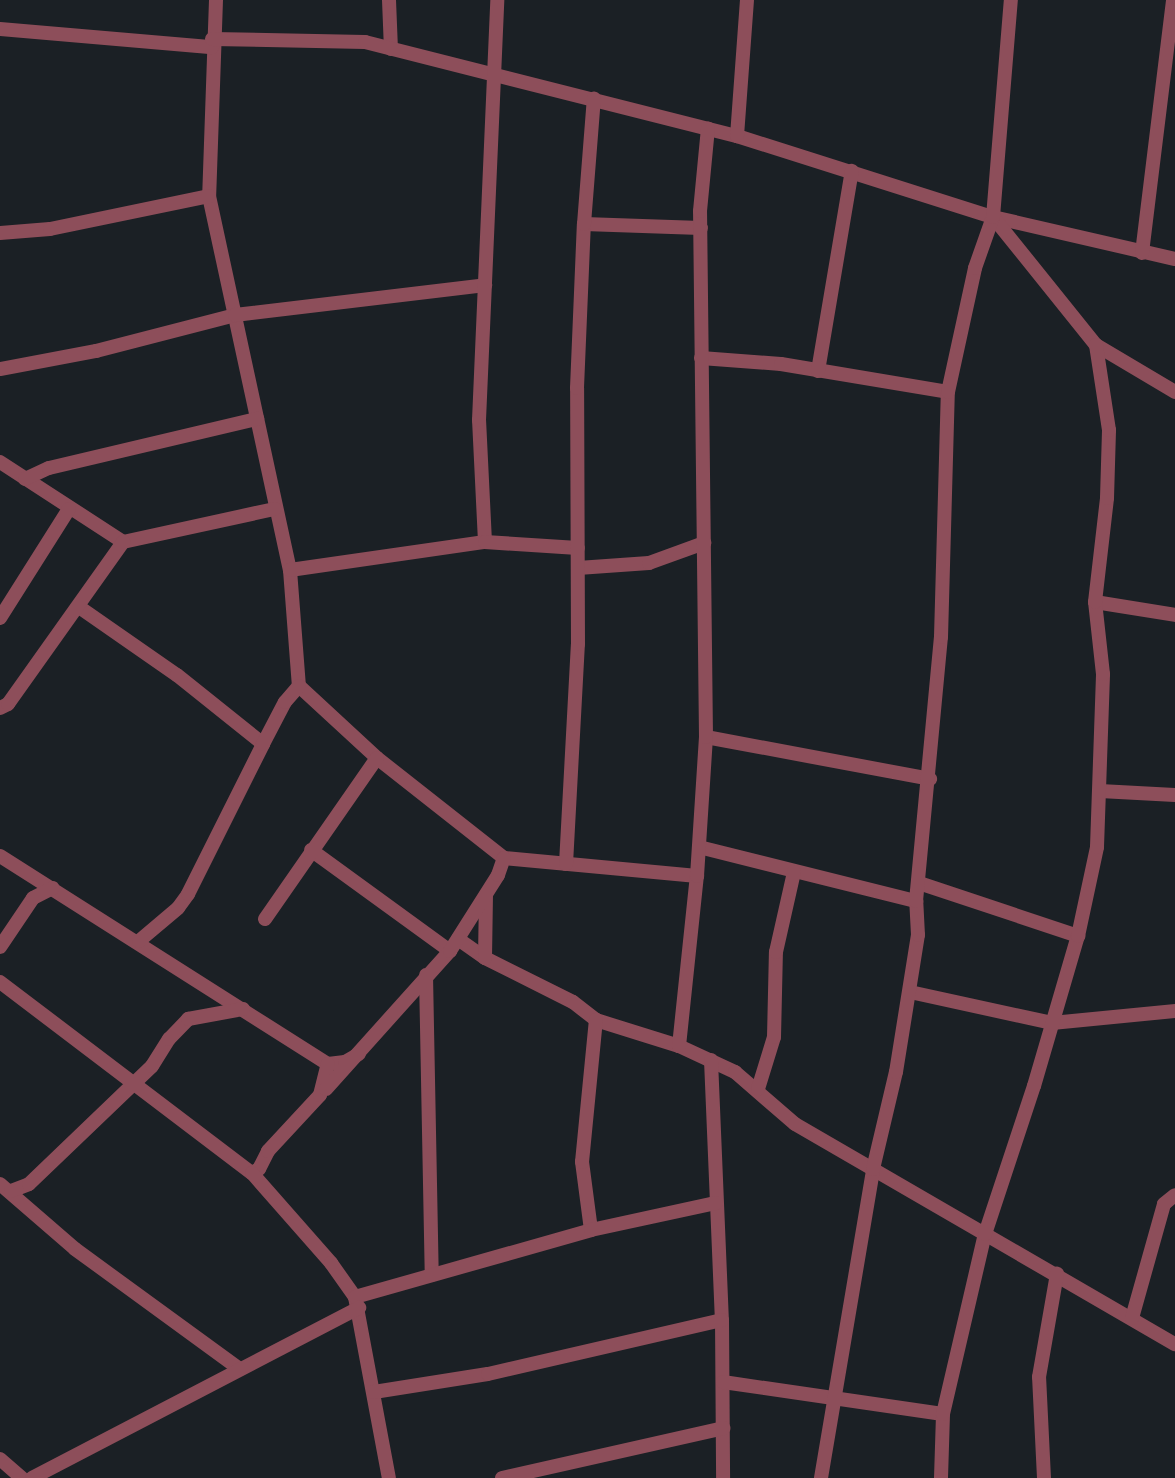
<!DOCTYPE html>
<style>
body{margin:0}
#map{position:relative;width:1175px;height:1478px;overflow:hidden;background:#1b2025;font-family:"Titillium Web",sans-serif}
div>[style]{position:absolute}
.street>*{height:14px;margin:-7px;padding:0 7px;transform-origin:7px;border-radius:7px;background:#8d4e5a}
span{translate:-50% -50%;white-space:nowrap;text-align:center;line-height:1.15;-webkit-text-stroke:6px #1b2025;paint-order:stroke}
</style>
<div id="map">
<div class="street">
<i style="left:216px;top:0;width:196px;rotate:92deg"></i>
<i style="left:209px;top:196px;width:383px;rotate:77.8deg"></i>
<i style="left:290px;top:570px;width:116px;rotate:85.6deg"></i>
<i style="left:299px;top:686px;width:106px;rotate:42.7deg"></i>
<i style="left:377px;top:758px;width:162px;rotate:38.2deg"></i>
<i style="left:504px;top:858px;width:194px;rotate:5.3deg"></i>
<i style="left:389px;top:0;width:49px;rotate:87.7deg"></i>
<i style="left:0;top:29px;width:213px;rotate:4.9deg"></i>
<i style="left:212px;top:39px;width:153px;rotate:1.1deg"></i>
<i style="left:365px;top:42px;width:384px;rotate:14.2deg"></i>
<i style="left:737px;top:136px;width:269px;rotate:17.6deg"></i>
<i style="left:993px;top:217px;width:187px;rotate:13deg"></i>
<i style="left:737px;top:136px;width:136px;rotate:-85.8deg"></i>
<i style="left:993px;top:217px;width:164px;rotate:51.2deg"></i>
<i style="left:1096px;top:345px;width:92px;rotate:30.7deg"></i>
<i style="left:584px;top:224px;width:117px;rotate:2deg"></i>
<i style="left:0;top:233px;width:50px;rotate:-4.6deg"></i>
<i style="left:50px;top:229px;width:162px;rotate:-11.7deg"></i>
<i style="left:1142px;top:253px;width:255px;rotate:-83deg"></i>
<i style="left:701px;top:358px;width:80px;rotate:4.3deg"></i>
<i style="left:781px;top:364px;width:169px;rotate:9.5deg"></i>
<i style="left:0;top:369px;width:98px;rotate:-10.6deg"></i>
<i style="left:96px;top:351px;width:144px;rotate:-14.5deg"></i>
<i style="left:235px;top:315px;width:252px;rotate:-6.8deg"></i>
<i style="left:818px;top:371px;width:203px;rotate:-80.4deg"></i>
<i style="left:0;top:462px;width:147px;rotate:33deg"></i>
<i style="left:123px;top:542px;width:155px;rotate:-12.3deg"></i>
<i style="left:25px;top:479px;width:26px;rotate:-25deg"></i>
<i style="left:49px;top:468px;width:214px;rotate:-13.3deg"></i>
<i style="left:485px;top:542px;width:122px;rotate:-92.8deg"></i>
<i style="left:479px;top:420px;width:420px;rotate:-87.5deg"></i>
<i style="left:578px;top:568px;width:71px;rotate:-4deg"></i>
<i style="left:649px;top:563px;width:59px;rotate:-20deg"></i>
<i style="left:290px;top:570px;width:197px;rotate:-8.2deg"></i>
<i style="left:485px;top:542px;width:93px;rotate:3.7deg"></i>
<i style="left:1095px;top:602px;width:81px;rotate:9.2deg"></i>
<i style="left:79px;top:607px;width:119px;rotate:34.8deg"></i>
<i style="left:177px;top:675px;width:110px;rotate:38.7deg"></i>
<i style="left:0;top:618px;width:129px;rotate:-57.7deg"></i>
<i style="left:0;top:708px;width:9px;rotate:-27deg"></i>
<i style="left:8px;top:704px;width:199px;rotate:-54.6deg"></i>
<i style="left:706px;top:737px;width:228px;rotate:10.6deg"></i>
<i style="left:1100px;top:791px;width:75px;rotate:3.1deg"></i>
<i style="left:699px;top:847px;width:224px;rotate:14deg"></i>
<i style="left:311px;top:850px;width:172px;rotate:36deg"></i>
<i style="left:0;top:856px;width:388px;rotate:32.4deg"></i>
<i style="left:328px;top:1064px;width:17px;rotate:-7deg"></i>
<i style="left:345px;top:1062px;width:16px;rotate:-30deg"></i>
<i style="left:566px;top:864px;width:220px;rotate:-86.9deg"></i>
<i style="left:578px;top:644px;width:256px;rotate:-90.2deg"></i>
<i style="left:577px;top:388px;width:164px;rotate:-87.6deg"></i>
<i style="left:584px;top:224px;width:126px;rotate:-85.5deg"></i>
<i style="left:919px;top:883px;width:168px;rotate:18.4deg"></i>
<i style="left:265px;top:919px;width:196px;rotate:-55.2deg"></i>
<i style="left:458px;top:939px;width:33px;rotate:35deg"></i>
<i style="left:485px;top:958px;width:98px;rotate:26.6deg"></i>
<i style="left:573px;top:1002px;width:29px;rotate:38deg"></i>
<i style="left:596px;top:1020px;width:87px;rotate:17.4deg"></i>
<i style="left:679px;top:1046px;width:62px;rotate:24.9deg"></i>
<i style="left:735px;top:1072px;width:79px;rotate:40.9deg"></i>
<i style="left:795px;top:1124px;width:439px;rotate:30.1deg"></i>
<i style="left:139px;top:941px;width:51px;rotate:-40.2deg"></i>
<i style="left:178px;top:908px;width:17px;rotate:-54deg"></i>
<i style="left:188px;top:894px;width:168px;rotate:-63.4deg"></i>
<i style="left:263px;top:744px;width:47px;rotate:-62.4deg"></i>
<i style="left:285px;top:702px;width:21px;rotate:-49deg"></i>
<i style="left:0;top:947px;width:59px;rotate:-56deg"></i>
<i style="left:33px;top:898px;width:22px;rotate:-27deg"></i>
<i style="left:485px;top:958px;width:63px;rotate:-89.1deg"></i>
<i style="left:426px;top:975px;width:300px;rotate:88.9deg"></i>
<i style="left:0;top:982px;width:316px;rotate:37.2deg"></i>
<i style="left:252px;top:1173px;width:8px;rotate:-30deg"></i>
<i style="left:259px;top:1169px;width:20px;rotate:-63deg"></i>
<i style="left:268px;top:1151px;width:76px;rotate:-47.1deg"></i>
<i style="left:320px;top:1095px;width:32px;rotate:-76deg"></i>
<i style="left:910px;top:992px;width:145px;rotate:12.3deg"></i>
<i style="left:1052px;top:1023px;width:124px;rotate:-5.6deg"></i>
<i style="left:679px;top:1046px;width:171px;rotate:-84deg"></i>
<i style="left:697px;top:876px;width:139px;rotate:-86.3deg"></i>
<i style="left:706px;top:737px;width:526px;rotate:-90.65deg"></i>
<i style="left:700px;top:211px;width:83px;rotate:-84.5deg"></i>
<i style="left:711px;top:1060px;width:260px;rotate:87.6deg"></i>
<i style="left:722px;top:1320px;width:158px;rotate:89.6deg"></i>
<i style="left:326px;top:1089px;width:186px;rotate:-48.1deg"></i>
<i style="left:450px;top:951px;width:90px;rotate:-57.7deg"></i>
<i style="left:498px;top:875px;width:18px;rotate:-71deg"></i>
<i style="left:758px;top:1089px;width:54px;rotate:-72.9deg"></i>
<i style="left:774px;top:1037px;width:85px;rotate:-88.7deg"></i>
<i style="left:776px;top:952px;width:82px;rotate:-77.3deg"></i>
<i style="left:252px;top:1173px;width:120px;rotate:48.7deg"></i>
<i style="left:331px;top:1263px;width:42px;rotate:54.8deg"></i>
<i style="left:355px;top:1297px;width:184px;rotate:79.4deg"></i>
<i style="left:0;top:1184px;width:99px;rotate:40.9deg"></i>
<i style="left:75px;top:1249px;width:202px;rotate:36.1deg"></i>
<i style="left:11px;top:1191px;width:19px;rotate:-21deg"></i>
<i style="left:29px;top:1184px;width:170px;rotate:-43.8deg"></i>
<i style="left:152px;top:1066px;width:32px;rotate:-58deg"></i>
<i style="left:169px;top:1039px;width:28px;rotate:-46deg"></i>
<i style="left:188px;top:1019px;width:56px;rotate:-10.3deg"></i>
<i style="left:591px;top:1230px;width:69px;rotate:-97.5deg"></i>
<i style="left:582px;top:1162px;width:143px;rotate:-84.4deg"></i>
<i style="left:355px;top:1297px;width:245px;rotate:-15.8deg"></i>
<i style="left:591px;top:1230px;width:128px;rotate:-12.2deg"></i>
<i style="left:1132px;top:1318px;width:118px;rotate:-74.3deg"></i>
<i style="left:1164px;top:1204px;width:14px;rotate:-39deg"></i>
<i style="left:723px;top:1382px;width:222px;rotate:8.3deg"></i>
<i style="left:374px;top:1392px;width:115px;rotate:-9deg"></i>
<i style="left:488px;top:1374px;width:240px;rotate:-13deg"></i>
<i style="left:0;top:1459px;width:29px;rotate:41deg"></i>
<i style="left:32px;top:1478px;width:369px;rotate:-27.5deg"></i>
<i style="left:502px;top:1478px;width:227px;rotate:-12.7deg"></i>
<i style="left:821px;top:1478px;width:313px;rotate:-80.4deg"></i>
<i style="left:873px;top:1169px;width:100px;rotate:-76.7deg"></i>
<i style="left:896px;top:1072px;width:139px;rotate:-80.9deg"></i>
<i style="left:918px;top:935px;width:34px;rotate:-93deg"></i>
<i style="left:916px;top:901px;width:265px;rotate:-84.6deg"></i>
<i style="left:941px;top:637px;width:245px;rotate:-88.4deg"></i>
<i style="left:948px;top:392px;width:127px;rotate:-77.7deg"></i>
<i style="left:975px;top:268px;width:54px;rotate:-70.6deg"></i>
<i style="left:993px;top:217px;width:218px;rotate:-85.3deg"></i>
<i style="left:941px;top:1478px;width:64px;rotate:-88.2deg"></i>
<i style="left:943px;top:1414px;width:185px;rotate:-76.9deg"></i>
<i style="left:985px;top:1234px;width:156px;rotate:-71.7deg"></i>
<i style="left:1034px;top:1086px;width:156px;rotate:-73.7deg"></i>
<i style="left:1078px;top:936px;width:91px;rotate:-77.9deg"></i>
<i style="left:1097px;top:847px;width:173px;rotate:-88deg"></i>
<i style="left:1103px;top:674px;width:72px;rotate:-96.3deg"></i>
<i style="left:1095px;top:602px;width:105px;rotate:-83.4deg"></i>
<i style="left:1107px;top:498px;width:68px;rotate:-88.3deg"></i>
<i style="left:1109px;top:430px;width:86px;rotate:-98.7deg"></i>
<i style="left:1044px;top:1478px;width:101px;rotate:-92.8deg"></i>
<i style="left:1039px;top:1377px;width:105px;rotate:-80.1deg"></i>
</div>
</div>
